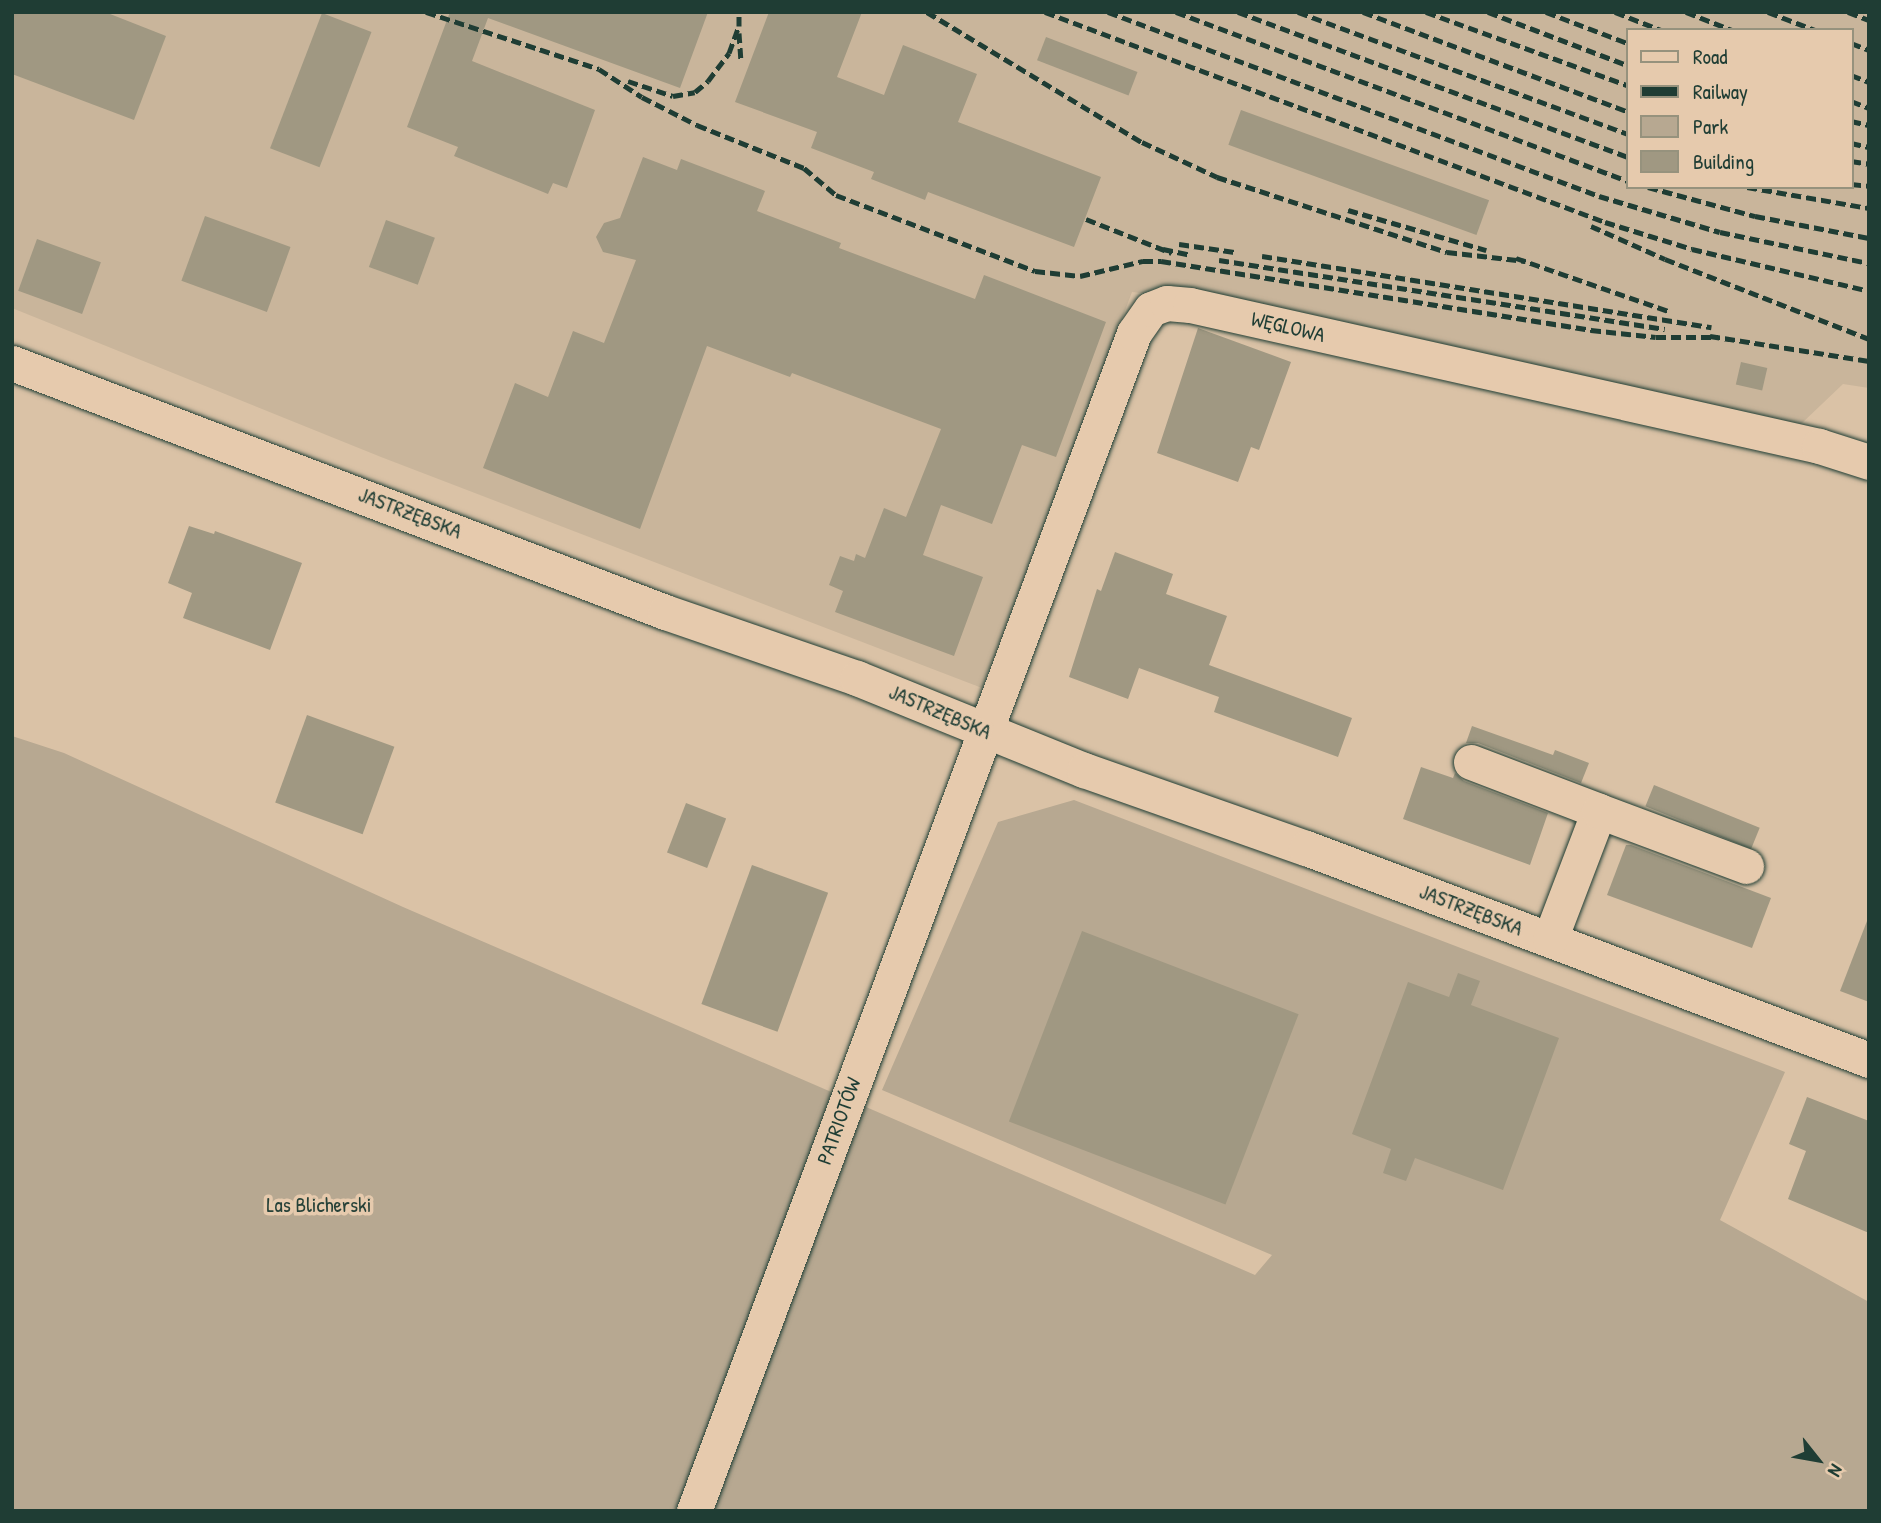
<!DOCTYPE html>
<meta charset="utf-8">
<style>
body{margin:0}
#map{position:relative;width:1881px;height:1523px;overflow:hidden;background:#dac2a6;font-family:"Patrick Hand",sans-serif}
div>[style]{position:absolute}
.built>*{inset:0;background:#c9b59b}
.green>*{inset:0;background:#b7a891}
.building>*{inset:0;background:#a09882;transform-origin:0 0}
.roads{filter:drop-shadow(0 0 2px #1f3d34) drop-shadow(0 0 2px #1f3d34)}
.minor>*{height:35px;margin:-17.5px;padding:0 17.5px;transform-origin:17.5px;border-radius:17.5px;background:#e6caad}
.rail>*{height:5px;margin-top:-2.5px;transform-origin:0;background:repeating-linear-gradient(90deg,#1f3d34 0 10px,transparent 0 15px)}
span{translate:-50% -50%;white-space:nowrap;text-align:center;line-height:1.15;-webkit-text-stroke:7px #e6caad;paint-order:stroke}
.street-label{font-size:21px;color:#1f3d34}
.park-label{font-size:21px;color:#274239}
.frame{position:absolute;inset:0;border:14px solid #1f3d34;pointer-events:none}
.legend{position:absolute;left:1626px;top:28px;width:228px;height:161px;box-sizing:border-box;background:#e6caad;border:2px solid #96927d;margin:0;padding:9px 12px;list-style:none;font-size:21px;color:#1f3d34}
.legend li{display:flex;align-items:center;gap:14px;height:35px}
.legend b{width:35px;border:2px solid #96927d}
.north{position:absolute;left:1783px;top:1425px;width:70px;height:70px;-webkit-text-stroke:5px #e6caad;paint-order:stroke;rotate:121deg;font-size:19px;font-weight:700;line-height:28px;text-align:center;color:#1f3d34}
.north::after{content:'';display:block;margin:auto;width:24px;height:32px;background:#1f3d34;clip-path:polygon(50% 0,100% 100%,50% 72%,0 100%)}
</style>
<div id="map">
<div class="built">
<i style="clip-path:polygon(evenodd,12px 12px,1869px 12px,1869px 388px,1843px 384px,1801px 424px,1234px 303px,1132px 292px,982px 688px,381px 457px,12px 308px,12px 12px,1627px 30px,1851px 30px,1851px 187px,1627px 187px,1627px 30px)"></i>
</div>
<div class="green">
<i style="clip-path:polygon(12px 736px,64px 753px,403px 907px,1255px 1275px,1272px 1255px,882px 1090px,998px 822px,1074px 800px,1785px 1072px,1720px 1220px,1869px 1302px,1869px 1511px,12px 1511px)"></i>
</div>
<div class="building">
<i style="clip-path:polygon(12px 12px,105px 12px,166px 36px,134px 120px,12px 74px)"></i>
<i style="clip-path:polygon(450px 12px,708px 12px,680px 88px,488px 18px,472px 61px,595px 110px,567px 188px,553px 183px,548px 194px,454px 156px,458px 147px,407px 127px)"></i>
<i style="clip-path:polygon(769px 12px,862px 12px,837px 77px,884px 95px,903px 45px,977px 74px,958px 122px,1101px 177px,1074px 247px,928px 192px,925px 200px,871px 179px,874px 172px,811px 148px,817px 132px,735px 102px)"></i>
<i style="left:322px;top:13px;width:53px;height:145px;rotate:21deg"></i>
<i style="left:1046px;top:37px;width:98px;height:25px;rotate:21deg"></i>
<i style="left:1241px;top:110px;width:264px;height:37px;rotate:20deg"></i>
<i style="clip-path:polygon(643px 157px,677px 170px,681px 159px,765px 191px,757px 211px,841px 243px,839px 248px,975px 299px,984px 275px,1106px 322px,1056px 457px,1022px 445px,992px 524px,941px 505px,923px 555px,983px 577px,954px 656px,835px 612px,843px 591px,829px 585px,840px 556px,854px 561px,856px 554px,865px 558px,884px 508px,906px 517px,941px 429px,792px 373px,790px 377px,707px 346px,640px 529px,483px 468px,515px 383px,548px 397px,573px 331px,604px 343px,636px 260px,603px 252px,596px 237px,604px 223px,620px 218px)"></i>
<i style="left:205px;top:216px;width:91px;height:69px;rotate:20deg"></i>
<i style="left:386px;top:220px;width:52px;height:50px;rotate:20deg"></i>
<i style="left:37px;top:239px;width:68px;height:55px;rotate:20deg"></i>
<i style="clip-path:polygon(1198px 328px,1291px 362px,1259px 450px,1251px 447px,1238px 482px,1157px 453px)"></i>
<i style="left:1741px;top:362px;width:27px;height:23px;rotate:13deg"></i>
<i style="clip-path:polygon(189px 526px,214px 534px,215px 531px,302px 563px,270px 650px,183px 618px,192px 593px,168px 583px)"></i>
<i style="clip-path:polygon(1115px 552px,1173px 574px,1166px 594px,1227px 616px,1209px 665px,1352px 718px,1338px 757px,1214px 712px,1219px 697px,1139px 668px,1128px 699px,1069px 677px,1097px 589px,1101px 591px)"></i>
<i style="left:307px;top:715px;width:93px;height:93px;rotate:20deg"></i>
<i style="clip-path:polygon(1472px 726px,1553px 755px,1555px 750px,1589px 763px,1581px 783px,1478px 743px,1466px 743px)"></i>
<i style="clip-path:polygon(1421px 767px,1453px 778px,1455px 773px,1464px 781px,1548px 813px,1530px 865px,1403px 819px)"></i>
<i style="left:1654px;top:785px;width:114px;height:23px;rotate:22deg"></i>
<i style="left:686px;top:803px;width:43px;height:53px;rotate:21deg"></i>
<i style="clip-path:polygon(1626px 845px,1631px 845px,1771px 898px,1752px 948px,1607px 895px)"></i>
<i style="left:752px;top:865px;width:81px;height:148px;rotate:20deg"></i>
<i style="clip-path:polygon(1867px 921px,1869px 921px,1869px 1002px,1840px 991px)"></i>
<i style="left:1082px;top:931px;width:232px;height:204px;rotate:21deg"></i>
<i style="clip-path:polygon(1458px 973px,1480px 981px,1471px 1005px,1559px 1038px,1503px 1190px,1415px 1158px,1406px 1181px,1383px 1173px,1391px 1149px,1352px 1134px,1408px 982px,1449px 997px)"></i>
<i style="clip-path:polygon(1807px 1097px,1869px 1121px,1869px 1233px,1788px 1199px,1806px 1151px,1789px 1144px)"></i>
</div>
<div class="roads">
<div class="minor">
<i style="left:12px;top:363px;width:699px;rotate:20.87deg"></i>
<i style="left:665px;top:612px;width:203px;rotate:19deg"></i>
<i style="left:857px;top:678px;width:245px;rotate:22.1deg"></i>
<i style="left:1084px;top:770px;width:235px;rotate:19.4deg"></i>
<i style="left:1306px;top:848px;width:602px;rotate:20.63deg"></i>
<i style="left:1471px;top:762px;width:137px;rotate:20.9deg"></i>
<i style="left:1550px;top:939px;width:137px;rotate:-69.1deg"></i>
<i style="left:1599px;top:811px;width:157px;rotate:20.5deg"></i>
<i style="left:694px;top:1511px;width:1257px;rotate:-69.52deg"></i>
<i style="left:1134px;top:333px;width:29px;rotate:-55deg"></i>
<i style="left:1151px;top:309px;width:17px;rotate:-21deg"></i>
<i style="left:1167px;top:303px;width:23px;rotate:5deg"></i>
<i style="left:1190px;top:305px;width:645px;rotate:12.63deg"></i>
<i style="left:1819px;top:446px;width:52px;rotate:17.7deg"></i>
</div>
</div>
<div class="rail">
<i style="left:426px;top:12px;width:182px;rotate:18.2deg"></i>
<i style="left:599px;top:69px;width:51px;rotate:33.1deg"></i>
<i style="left:642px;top:97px;width:62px;rotate:27deg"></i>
<i style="left:697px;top:125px;width:115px;rotate:21.9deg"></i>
<i style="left:804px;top:168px;width:42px;rotate:40.2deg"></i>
<i style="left:836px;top:195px;width:213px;rotate:20.9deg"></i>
<i style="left:1035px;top:271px;width:45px;rotate:6.3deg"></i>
<i style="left:1080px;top:276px;width:65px;rotate:-13.4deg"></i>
<i style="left:1143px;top:261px;width:18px"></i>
<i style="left:1161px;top:261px;width:436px;rotate:9.1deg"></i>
<i style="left:1591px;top:330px;width:65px;rotate:6.1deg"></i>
<i style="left:1656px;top:337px;width:62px"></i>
<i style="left:927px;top:12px;width:251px;rotate:31.2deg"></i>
<i style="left:1142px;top:142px;width:83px;rotate:25deg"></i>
<i style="left:1217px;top:177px;width:242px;rotate:18.1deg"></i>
<i style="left:1447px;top:252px;width:79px;rotate:6.6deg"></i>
<i style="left:1045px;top:12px;width:598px;rotate:20.56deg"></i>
<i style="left:1605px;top:222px;width:91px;rotate:17.2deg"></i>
<i style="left:1692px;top:249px;width:182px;rotate:13.3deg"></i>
<i style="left:1108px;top:12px;width:524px;rotate:20.54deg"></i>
<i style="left:1599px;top:196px;width:126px;rotate:16.6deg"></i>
<i style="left:1720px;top:232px;width:152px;rotate:11.8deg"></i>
<i style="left:1176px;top:12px;width:482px;rotate:20.5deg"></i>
<i style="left:1238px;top:12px;width:415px;rotate:20.4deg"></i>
<i style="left:1298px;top:12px;width:351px;rotate:20.3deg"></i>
<i style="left:1363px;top:12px;width:282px;rotate:20.6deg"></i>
<i style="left:1426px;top:12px;width:214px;rotate:20deg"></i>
<i style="left:1488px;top:12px;width:149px;rotate:20.9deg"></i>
<i style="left:1546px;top:12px;width:87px;rotate:20.9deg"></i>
<i style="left:1615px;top:12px;width:49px;rotate:21.4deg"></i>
<i style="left:1686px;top:12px;width:49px;rotate:21.4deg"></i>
<i style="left:1768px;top:12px;width:50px;rotate:21deg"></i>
<i style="left:1848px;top:12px;width:22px;rotate:21deg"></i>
<i style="left:739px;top:33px;width:28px;rotate:86deg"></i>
<i style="left:1851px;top:43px;width:19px;rotate:21deg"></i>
<i style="left:1851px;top:75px;width:19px;rotate:21deg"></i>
<i style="left:628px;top:81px;width:47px;rotate:18.4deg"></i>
<i style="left:673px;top:96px;width:22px;rotate:-10deg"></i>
<i style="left:695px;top:92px;width:17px;rotate:-40deg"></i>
<i style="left:708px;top:81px;width:35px;rotate:-53deg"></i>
<i style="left:729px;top:53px;width:29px;rotate:-70deg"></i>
<i style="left:739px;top:26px;width:14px;rotate:-90deg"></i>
<i style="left:1851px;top:101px;width:19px;rotate:21deg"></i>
<i style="left:1851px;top:121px;width:18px;rotate:13deg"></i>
<i style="left:1851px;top:143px;width:18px;rotate:13deg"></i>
<i style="left:1851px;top:161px;width:18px;rotate:9deg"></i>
<i style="left:1851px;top:184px;width:18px;rotate:6deg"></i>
<i style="left:1648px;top:187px;width:111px;rotate:15.2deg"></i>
<i style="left:1755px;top:216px;width:116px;rotate:10.9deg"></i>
<i style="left:1747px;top:187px;width:124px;rotate:9.8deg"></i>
<i style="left:1348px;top:210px;width:144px;rotate:16.2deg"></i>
<i style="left:1086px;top:219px;width:92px;rotate:21.6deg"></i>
<i style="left:1591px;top:226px;width:81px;rotate:24deg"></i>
<i style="left:1665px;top:259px;width:219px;rotate:21.4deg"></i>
<i style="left:1179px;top:244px;width:56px;rotate:8.3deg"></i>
<i style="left:1163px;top:249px;width:29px;rotate:12deg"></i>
<i style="left:1262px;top:256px;width:455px;rotate:9deg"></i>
<i style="left:1516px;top:258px;width:164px;rotate:19.2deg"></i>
<i style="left:1219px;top:260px;width:451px;rotate:8.8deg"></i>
<i style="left:1710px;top:336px;width:161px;rotate:8.9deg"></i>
</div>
<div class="street-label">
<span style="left:1288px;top:327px;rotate:13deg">WĘGLOWA</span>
<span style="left:410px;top:513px;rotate:21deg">JASTRZĘBSKA</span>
<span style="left:940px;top:712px;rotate:23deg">JASTRZĘBSKA</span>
<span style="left:1471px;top:910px;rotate:21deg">JASTRZĘBSKA</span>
<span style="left:839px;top:1121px;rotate:-70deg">PATRIOTÓW</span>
</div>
<div class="park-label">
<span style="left:319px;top:1205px">Las Blicherski</span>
</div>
<div class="frame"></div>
<ul class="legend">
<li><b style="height:9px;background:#e6caad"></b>Road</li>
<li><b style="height:9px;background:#1f3d34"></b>Railway</li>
<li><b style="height:19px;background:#b7a891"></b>Park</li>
<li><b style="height:19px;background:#a09882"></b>Building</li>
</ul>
<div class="north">N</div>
</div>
